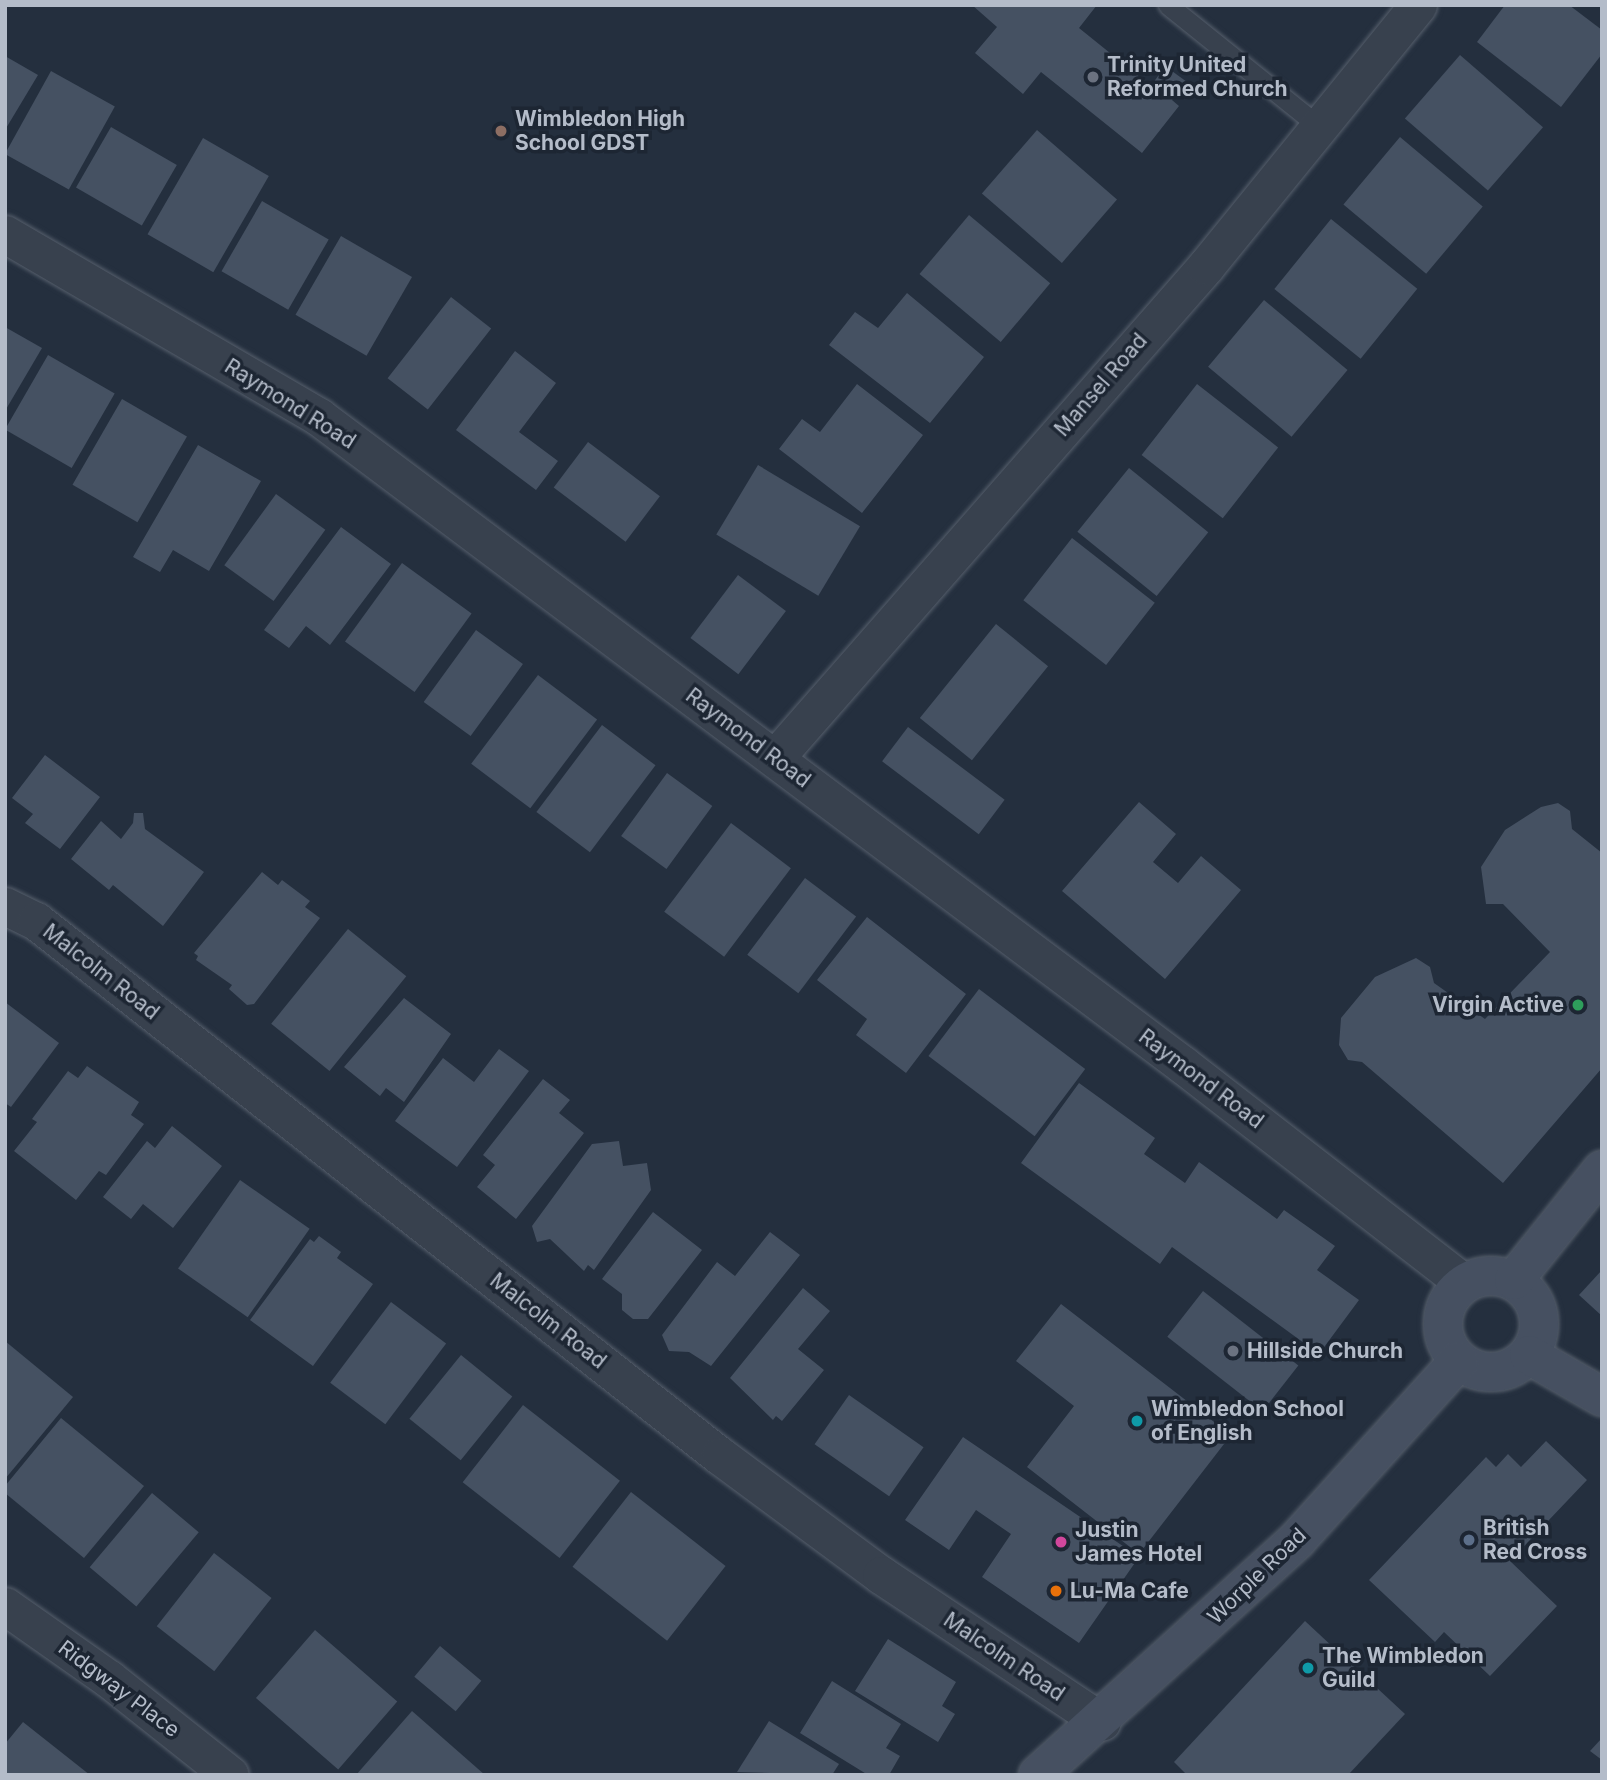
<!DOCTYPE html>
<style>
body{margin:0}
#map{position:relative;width:1607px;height:1780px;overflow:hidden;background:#242f3e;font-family:Inter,sans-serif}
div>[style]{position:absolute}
.building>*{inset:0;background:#455162;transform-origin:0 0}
.roads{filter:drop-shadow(0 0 2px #565f6c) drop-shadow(0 0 2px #565f6c)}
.service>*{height:19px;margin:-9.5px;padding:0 9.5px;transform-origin:9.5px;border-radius:9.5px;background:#38414e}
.minor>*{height:37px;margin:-18.5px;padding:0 18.5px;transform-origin:18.5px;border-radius:18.5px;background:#38414e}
.secondary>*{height:38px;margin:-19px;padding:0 19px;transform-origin:19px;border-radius:19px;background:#465061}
.secondary>.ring{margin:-19px;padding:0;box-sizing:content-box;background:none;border:38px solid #465061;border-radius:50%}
.dots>*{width:19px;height:19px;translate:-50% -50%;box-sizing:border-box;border:4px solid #1d2633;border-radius:50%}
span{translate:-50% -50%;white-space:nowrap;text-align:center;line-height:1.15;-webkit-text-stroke:7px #1d2633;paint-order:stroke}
.poi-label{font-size:21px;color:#b4bcc9;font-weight:700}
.left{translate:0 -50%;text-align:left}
.right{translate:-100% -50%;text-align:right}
.street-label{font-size:21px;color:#b4bcc9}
.frame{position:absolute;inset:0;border:7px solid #b4bcc9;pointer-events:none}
</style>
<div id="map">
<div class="building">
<i style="clip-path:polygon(972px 5px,1097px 5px,1079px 28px,1151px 86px,1165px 66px,1187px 82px,1172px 100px,1179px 106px,1142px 153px,1041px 72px,1023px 94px,975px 53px,997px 27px)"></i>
<i style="clip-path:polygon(1505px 5px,1569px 5px,1602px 30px,1602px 54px,1561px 107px,1477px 42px)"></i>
<i style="left:1460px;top:55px;width:110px;height:84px;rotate:41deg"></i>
<i style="clip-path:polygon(5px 56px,38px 75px,5px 130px)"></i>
<i style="left:51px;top:71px;width:73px;height:95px;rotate:29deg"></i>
<i style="left:111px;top:127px;width:76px;height:70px;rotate:30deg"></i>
<i style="left:1037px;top:130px;width:106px;height:84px;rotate:41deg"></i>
<i style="left:1400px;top:137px;width:108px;height:88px;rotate:40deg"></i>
<i style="left:203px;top:138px;width:76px;height:111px;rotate:30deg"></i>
<i style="left:262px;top:201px;width:77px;height:81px;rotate:30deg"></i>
<i style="left:969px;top:215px;width:106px;height:77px;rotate:40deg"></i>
<i style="left:1331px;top:219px;width:111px;height:90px;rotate:39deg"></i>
<i style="left:341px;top:236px;width:82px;height:91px;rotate:30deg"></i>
<i style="clip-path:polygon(907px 293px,984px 357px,930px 423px,829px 345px,855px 312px,878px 328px)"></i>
<i style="left:451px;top:297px;width:51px;height:103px;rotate:38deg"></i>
<i style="left:1264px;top:300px;width:109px;height:87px;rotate:40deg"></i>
<i style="clip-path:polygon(5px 327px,42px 348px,5px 411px)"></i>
<i style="clip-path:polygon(515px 351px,556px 383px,519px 432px,558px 461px,536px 490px,456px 430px)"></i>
<i style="left:48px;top:355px;width:77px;height:86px;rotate:30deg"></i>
<i style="clip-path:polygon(857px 384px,923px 435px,862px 513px,779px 449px,802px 419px,820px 432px)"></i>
<i style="left:1197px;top:384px;width:103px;height:90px;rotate:38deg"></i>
<i style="left:122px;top:399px;width:75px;height:99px;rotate:30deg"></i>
<i style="left:588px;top:442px;width:90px;height:57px;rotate:37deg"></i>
<i style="clip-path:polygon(198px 445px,261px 481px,209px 571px,173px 550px,160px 572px,133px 557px)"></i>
<i style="left:758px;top:465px;width:119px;height:81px;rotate:31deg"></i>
<i style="left:1129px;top:468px;width:102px;height:82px;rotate:39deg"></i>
<i style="left:276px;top:494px;width:61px;height:88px;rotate:36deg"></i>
<i style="clip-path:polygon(341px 527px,391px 564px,330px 645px,306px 626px,289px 648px,264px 630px)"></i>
<i style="left:1072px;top:538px;width:105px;height:79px;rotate:38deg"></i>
<i style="left:402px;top:563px;width:86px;height:97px;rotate:36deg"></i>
<i style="left:738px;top:575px;width:60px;height:79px;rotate:37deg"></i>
<i style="left:996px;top:624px;width:67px;height:121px;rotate:39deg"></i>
<i style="left:476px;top:630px;width:58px;height:89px;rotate:36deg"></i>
<i style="left:538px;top:675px;width:74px;height:111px;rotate:37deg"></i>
<i style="left:602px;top:725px;width:67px;height:109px;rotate:37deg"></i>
<i style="left:908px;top:727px;width:121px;height:43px;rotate:37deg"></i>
<i style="clip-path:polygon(45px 755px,100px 797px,60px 849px,25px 823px,33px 814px,12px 798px)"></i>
<i style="left:667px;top:773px;width:56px;height:78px;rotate:36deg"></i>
<i style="clip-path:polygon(1139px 802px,1176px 834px,1153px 862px,1178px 883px,1201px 856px,1241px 890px,1165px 979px,1062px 891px)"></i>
<i style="clip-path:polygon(1558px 803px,1570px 811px,1572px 829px,1602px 853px,1602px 1068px,1503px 1183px,1362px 1062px,1348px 1060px,1339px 1045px,1341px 1018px,1375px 977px,1416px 958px,1430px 967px,1434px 983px,1485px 1019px,1550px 952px,1503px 904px,1486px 904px,1481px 867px,1505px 830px,1541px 807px)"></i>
<i style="clip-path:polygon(134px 813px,143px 813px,145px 829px,204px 872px,163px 926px,113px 885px,109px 890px,71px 859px,101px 821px,121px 839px,133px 823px)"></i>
<i style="left:731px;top:823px;width:75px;height:111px;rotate:37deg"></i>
<i style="clip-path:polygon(262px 872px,278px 885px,282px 880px,310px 901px,305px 907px,320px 918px,254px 1004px,247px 1005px,229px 989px,232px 985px,196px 960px,198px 956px,194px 953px)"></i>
<i style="left:805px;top:878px;width:64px;height:96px;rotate:37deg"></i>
<i style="clip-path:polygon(867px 917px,966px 994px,906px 1073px,856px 1035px,867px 1019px,817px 980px)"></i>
<i style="left:348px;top:929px;width:75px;height:122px;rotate:39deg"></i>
<i style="left:979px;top:989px;width:133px;height:84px;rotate:37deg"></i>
<i style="clip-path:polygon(404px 998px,451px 1034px,404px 1102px,386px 1088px,380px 1096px,344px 1067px)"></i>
<i style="clip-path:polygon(5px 1002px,59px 1043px,11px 1107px,5px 1103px)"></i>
<i style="clip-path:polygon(499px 1049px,529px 1071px,457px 1167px,395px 1121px,443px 1058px,474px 1082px)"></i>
<i style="clip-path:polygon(87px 1066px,139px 1102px,131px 1115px,144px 1124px,106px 1175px,99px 1171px,76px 1200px,14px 1151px,37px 1122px,32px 1119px,68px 1071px,78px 1078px)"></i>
<i style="clip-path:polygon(543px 1079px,570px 1100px,559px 1113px,584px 1133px,516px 1219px,477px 1187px,495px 1165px,483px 1155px)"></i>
<i style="clip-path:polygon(1079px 1083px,1155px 1138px,1144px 1154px,1185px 1183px,1199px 1162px,1277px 1219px,1284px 1210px,1335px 1246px,1317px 1270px,1359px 1300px,1319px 1354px,1172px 1247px,1160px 1264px,1021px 1163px)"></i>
<i style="clip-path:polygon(172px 1126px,222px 1166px,173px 1228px,143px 1204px,131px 1219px,103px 1197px,147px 1141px,155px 1148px)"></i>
<i style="clip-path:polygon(619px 1141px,623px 1166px,647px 1163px,651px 1190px,594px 1270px,588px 1265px,584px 1271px,550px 1239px,537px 1242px,532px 1226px,592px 1144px)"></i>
<i style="left:240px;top:1180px;width:85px;height:108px;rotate:35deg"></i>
<i style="clip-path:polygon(653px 1212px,702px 1250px,648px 1319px,633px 1319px,622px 1310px,622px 1294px,602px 1279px)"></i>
<i style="clip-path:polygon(770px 1232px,800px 1255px,711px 1366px,689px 1352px,669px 1351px,662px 1335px,717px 1262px,735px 1276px)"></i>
<i style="clip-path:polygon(319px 1236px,341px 1252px,337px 1258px,373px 1284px,313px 1366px,250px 1320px,310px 1239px,314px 1242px)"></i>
<i style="clip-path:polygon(1602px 1270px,1602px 1316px,1579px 1295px)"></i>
<i style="clip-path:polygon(803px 1288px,830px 1311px,798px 1349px,824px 1370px,782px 1421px,776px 1416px,773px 1420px,730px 1378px)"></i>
<i style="left:1203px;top:1291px;width:121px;height:58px;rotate:38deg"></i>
<i style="left:391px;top:1302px;width:69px;height:101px;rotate:37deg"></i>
<i style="clip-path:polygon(1061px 1304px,1231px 1435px,1139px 1554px,1027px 1467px,1074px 1406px,1016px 1361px)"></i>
<i style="clip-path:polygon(5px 1341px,73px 1397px,5px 1479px)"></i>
<i style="left:461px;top:1355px;width:66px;height:82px;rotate:39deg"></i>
<i style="left:849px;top:1395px;width:91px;height:60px;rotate:35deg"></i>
<i style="left:523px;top:1405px;width:123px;height:98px;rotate:38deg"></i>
<i style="clip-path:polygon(61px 1418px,144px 1486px,84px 1558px,5px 1493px,5px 1486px)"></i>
<i style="clip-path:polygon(963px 1437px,1139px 1557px,1079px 1643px,982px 1577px,1011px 1534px,976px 1510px,949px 1550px,905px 1520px)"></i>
<i style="clip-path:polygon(1546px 1441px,1587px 1480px,1510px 1561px,1557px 1606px,1490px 1676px,1444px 1632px,1435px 1642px,1369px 1580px,1486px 1457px,1496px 1467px,1508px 1454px,1521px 1467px)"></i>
<i style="left:631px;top:1492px;width:120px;height:95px;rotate:38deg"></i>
<i style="left:152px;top:1493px;width:61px;height:97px;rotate:40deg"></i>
<i style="left:214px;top:1553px;width:73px;height:93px;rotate:38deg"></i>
<i style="clip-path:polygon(1305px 1621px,1405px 1714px,1348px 1775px,1187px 1775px,1174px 1762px)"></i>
<i style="left:315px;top:1630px;width:109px;height:90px;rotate:41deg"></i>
<i style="clip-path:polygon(888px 1639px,956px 1682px,942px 1706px,955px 1714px,938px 1742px,855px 1691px)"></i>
<i style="left:440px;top:1646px;width:54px;height:40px;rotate:40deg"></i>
<i style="clip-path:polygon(832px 1681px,901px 1724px,886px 1748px,900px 1756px,889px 1775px,868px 1775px,800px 1733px)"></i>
<i style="clip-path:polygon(412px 1711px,485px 1775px,356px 1775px)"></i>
<i style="clip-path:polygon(769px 1721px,839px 1764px,832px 1775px,737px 1772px)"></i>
<i style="clip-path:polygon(23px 1722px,90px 1775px,5px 1775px,5px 1744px)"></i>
<i style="clip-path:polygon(1602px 1738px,1602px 1760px,1590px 1751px)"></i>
</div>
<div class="roads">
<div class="service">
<i style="left:1168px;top:5px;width:195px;rotate:38.8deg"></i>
</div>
<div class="minor">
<i style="left:5px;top:234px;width:363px;rotate:30.2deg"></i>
<i style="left:319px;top:417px;width:1080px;rotate:36.87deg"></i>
<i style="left:1183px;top:1065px;width:354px;rotate:37.8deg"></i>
<i style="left:775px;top:758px;width:654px;rotate:-48.78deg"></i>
<i style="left:1206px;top:266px;width:336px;rotate:-50.9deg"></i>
<i style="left:5px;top:906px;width:34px;rotate:26deg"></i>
<i style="left:36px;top:921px;width:868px;rotate:38.03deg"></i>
<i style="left:720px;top:1456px;width:200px;rotate:36.5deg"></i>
<i style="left:881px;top:1575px;width:265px;rotate:33.6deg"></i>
<i style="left:5px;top:1606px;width:127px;rotate:35.1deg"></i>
<i style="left:109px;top:1679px;width:154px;rotate:38.4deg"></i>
</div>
<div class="secondary">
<i class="ring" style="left:1443px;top:1276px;width:58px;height:58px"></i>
<i style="left:1514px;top:1280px;width:141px;rotate:-51.3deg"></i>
<i style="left:1529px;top:1355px;width:84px;rotate:29.9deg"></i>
<i style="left:1038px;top:1775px;width:350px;rotate:-42.2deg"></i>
<i style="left:1297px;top:1540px;width:241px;rotate:-47.9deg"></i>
</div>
</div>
<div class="dots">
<i style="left:1093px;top:77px;background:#6b7280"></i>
<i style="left:501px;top:131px;background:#8d6e63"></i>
<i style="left:1578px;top:1005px;background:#2e9e5b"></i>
<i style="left:1233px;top:1351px;background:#6b7280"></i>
<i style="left:1137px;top:1421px;background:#0f9aa8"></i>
<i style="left:1469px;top:1540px;background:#5c6f8a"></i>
<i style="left:1061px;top:1542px;background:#d1479c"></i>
<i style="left:1056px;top:1591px;background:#e8710a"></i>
<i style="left:1308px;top:1668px;background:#0f9aa8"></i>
</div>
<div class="poi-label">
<span class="left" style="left:1107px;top:77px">Trinity United<br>Reformed Church</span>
<span class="left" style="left:515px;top:131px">Wimbledon High<br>School GDST</span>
<span class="right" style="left:1564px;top:1005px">Virgin Active</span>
<span class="left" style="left:1247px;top:1351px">Hillside Church</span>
<span class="left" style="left:1151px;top:1421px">Wimbledon School<br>of English</span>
<span class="left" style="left:1483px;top:1540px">British<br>Red Cross</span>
<span class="left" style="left:1075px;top:1542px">Justin<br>James Hotel</span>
<span class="left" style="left:1070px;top:1591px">Lu-Ma Cafe</span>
<span class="left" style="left:1322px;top:1668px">The Wimbledon<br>Guild</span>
</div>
<div class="street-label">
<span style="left:1101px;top:385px;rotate:-49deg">Mansel Road</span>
<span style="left:290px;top:404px;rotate:32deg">Raymond Road</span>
<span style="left:748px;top:738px;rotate:37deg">Raymond Road</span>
<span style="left:101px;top:972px;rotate:38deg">Malcolm Road</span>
<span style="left:1201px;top:1079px;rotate:37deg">Raymond Road</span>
<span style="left:548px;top:1321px;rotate:38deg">Malcolm Road</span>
<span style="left:1257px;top:1576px;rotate:-44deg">Worple Road</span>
<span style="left:1004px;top:1657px;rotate:34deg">Malcolm Road</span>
<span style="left:119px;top:1689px;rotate:37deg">Ridgway Place</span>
</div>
<div class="frame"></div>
</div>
